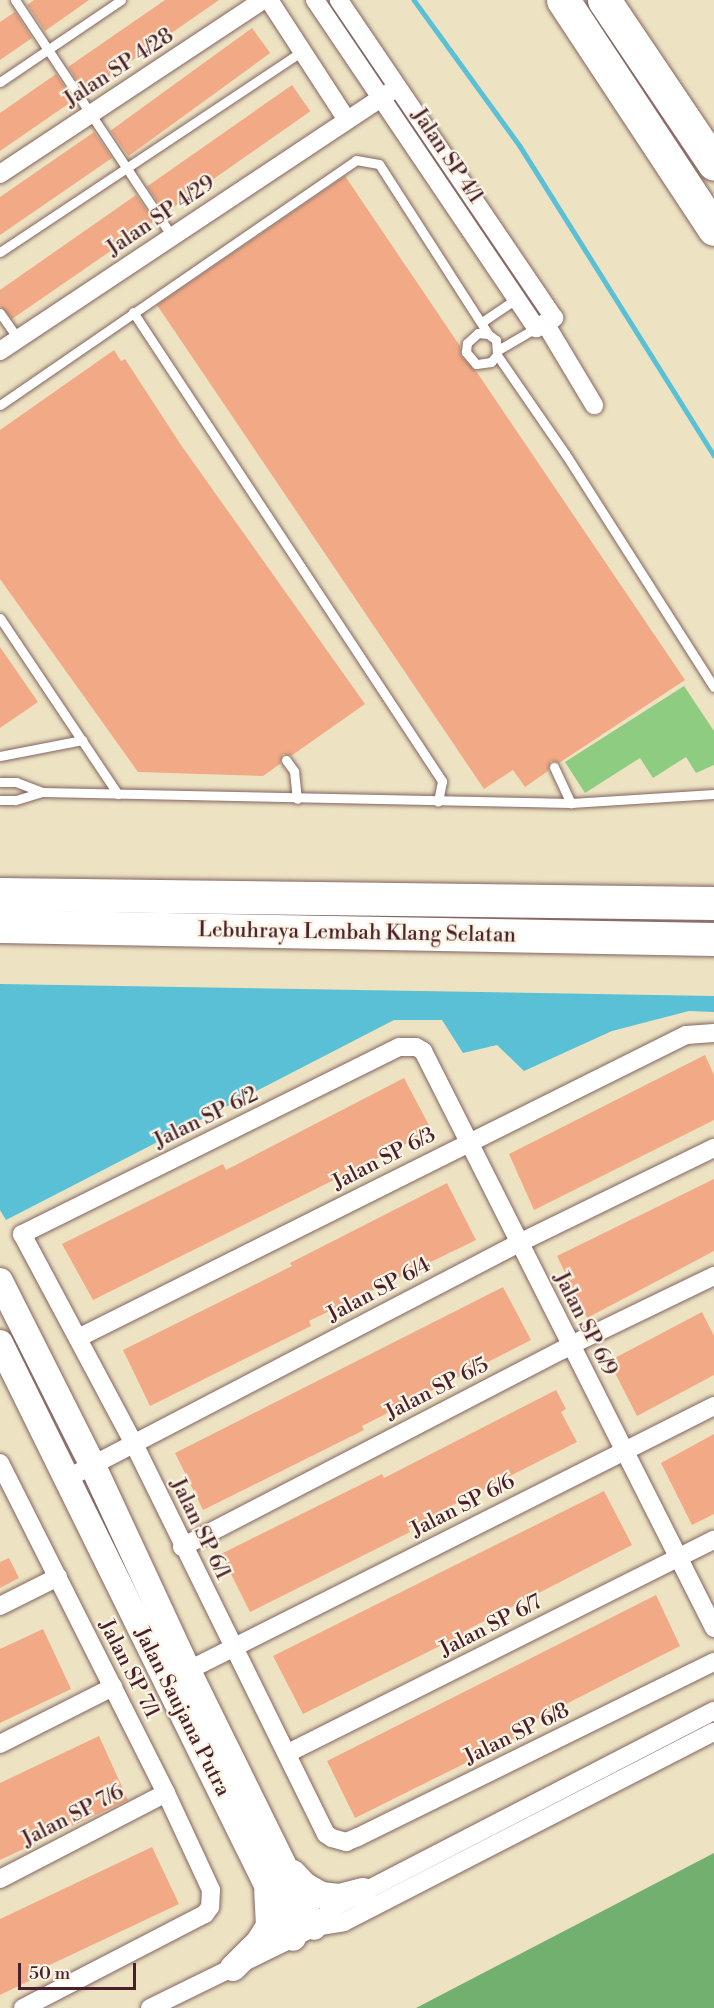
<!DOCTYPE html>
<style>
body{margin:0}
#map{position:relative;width:714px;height:2008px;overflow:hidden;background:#ede3c3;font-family:"Libre Bodoni",serif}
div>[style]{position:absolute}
.green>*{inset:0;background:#8ecc82}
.forest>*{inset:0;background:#72b070}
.water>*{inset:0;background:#59c0d6}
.stream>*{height:4.5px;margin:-2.25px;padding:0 2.25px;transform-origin:2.25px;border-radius:2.25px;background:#59c0d6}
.building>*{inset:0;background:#f2aa86;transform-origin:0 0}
.roads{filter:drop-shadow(0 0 2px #836460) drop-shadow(0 0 2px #836460)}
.service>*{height:9px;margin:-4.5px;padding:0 4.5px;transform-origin:4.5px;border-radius:4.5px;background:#fff}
.minor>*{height:18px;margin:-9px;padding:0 9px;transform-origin:9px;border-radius:9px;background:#fff}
.secondary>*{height:26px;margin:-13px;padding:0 13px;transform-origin:13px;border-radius:13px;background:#fff}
.motorway>*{height:33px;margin:-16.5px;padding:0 16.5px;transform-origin:16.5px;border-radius:16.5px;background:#fff}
span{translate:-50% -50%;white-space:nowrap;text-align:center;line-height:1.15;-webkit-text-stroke:4.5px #fcf5e5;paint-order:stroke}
.street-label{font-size:21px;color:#4a1f2b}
.scale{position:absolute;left:18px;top:1963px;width:118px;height:27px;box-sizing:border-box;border:3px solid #4a1f2b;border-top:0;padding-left:8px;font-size:18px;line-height:21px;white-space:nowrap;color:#4a1f2b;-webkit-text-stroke:4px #fcf5e5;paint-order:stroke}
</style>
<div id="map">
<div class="green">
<i style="clip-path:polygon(684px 686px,714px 731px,714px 765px,696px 773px,686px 757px,653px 778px,640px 758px,585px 793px,565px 762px)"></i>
</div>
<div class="forest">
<i style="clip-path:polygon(714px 1852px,714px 2008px,416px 2008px,714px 1853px)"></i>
</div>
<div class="water">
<i style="clip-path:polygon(0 984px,714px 996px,714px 1012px,689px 1011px,612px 1031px,524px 1071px,497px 1045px,463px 1053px,442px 1020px,394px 1020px,6px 1220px,0 1210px)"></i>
</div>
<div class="stream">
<i style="left:414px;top:0;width:180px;rotate:54deg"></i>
<i style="left:520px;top:146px;width:365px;rotate:57.9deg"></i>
</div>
<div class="building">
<i style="clip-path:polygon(34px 0,89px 0,45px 31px,27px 5px)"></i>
<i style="clip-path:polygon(165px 0,219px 0,85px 93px,68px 67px)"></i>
<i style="clip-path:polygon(15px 12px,32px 38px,0 60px,0 22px)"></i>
<i style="left:252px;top:28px;width:31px;height:175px;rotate:54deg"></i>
<i style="clip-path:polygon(56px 74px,74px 100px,0 151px,0 113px)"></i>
<i style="left:292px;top:85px;width:32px;height:177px;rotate:55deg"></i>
<i style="clip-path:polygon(94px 132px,112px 158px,0 235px,0 197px)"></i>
<i style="clip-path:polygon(345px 176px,460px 346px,461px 356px,476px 371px,685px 680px,559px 763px,551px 761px,548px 771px,525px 787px,513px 770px,484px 789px,157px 305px)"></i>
<i style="clip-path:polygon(136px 195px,154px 221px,12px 319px,0 306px,0 290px)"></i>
<i style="clip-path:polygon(114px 350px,121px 361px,125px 359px,181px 445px,365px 704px,291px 756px,283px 754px,280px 764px,263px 776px,138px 772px,0 579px,0 430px)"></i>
<i style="clip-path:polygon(0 647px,38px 702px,0 728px)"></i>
<i style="clip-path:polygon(705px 1055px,714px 1075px,714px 1120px,534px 1210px,509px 1154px)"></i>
<i style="clip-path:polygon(404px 1078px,432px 1131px,93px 1300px,62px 1244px,223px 1164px,226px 1170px)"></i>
<i style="clip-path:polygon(714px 1179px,714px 1251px,587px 1318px,557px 1256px)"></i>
<i style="clip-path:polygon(447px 1183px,476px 1240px,309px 1321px,311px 1326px,150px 1406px,123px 1350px,292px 1266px,290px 1263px)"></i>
<i style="clip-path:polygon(503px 1287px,531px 1340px,362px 1426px,364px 1430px,203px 1510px,175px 1453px)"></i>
<i style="clip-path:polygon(702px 1312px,714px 1336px,714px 1375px,637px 1416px,609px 1361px)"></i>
<i style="clip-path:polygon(556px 1390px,566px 1409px,561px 1412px,577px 1442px,408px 1528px,410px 1532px,250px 1612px,221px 1554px,382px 1474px,384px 1478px)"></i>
<i style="clip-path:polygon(714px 1434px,714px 1514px,692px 1525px,661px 1463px)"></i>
<i style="clip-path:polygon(604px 1491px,632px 1545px,463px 1632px,464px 1634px,303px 1714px,273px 1656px)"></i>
<i style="clip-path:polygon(9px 1558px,19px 1578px,0 1588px,0 1562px)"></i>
<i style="clip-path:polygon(656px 1595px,680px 1646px,513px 1731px,516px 1738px,355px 1818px,327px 1761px)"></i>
<i style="clip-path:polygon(43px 1629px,71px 1689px,0 1723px,0 1649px)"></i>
<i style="clip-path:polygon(99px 1736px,128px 1800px,0 1860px,0 1783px)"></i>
<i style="clip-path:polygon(152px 1847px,179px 1904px,39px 1970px,41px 1975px,0 1995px,0 1919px)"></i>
</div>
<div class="roads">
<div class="service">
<i style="left:15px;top:0;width:283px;rotate:56.4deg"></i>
<i style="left:0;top:82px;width:146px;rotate:-34.1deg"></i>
<i style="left:0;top:252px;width:364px;rotate:-33.6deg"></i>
<i style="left:133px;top:312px;width:562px;rotate:56.62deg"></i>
<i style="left:442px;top:781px;width:21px;rotate:101deg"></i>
<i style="left:0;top:313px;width:32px;rotate:55deg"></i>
<i style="left:482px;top:322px;width:41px;rotate:-34.1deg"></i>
<i style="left:498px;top:350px;width:44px;rotate:-30.1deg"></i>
<i style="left:497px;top:355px;width:9px;rotate:131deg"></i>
<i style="left:491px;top:362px;width:15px;rotate:172deg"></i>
<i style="left:476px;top:364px;width:16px;rotate:-130deg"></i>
<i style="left:466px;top:352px;width:9px;rotate:-84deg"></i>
<i style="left:467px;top:343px;width:15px;rotate:-42deg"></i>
<i style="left:478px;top:333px;width:10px;rotate:6deg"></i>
<i style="left:488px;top:334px;width:10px;rotate:37deg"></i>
<i style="left:496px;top:340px;width:15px;rotate:86deg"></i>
<i style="left:497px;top:355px;width:121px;rotate:55.4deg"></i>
<i style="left:566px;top:455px;width:275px;rotate:57.5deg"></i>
<i style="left:0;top:405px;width:432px;rotate:-34.5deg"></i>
<i style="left:356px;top:160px;width:23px;rotate:10deg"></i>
<i style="left:379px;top:164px;width:202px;rotate:57.3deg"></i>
<i style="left:0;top:618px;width:212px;rotate:56.2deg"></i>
<i style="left:0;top:756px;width:84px;rotate:-11deg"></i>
<i style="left:286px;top:760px;width:14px;rotate:54deg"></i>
<i style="left:294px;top:771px;width:28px;rotate:84deg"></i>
<i style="left:554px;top:767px;width:40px;rotate:65deg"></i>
<i style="left:0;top:782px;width:16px"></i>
<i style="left:16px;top:782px;width:28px;rotate:21deg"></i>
<i style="left:42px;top:792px;width:28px;rotate:163deg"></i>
<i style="left:15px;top:800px;width:15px;rotate:180deg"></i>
<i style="left:42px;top:792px;width:529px;rotate:1.19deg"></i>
<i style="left:571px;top:803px;width:143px;rotate:-3.6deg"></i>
</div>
<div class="minor">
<i style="left:269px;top:0;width:143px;rotate:57deg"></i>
<i style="left:315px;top:0;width:396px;rotate:56deg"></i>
<i style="left:536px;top:328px;width:21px;rotate:-29deg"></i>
<i style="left:554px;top:318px;width:384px;rotate:-124.1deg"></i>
<i style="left:0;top:174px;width:315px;rotate:-33.5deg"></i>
<i style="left:545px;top:323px;width:96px;rotate:59.1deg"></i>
<i style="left:0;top:351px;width:470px;rotate:-33.6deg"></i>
<i style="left:78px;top:1338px;width:679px;rotate:-26.49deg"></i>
<i style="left:686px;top:1035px;width:28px;rotate:-4deg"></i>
<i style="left:0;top:1463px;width:369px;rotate:63.3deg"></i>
<i style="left:166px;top:1793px;width:107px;rotate:65.1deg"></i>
<i style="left:211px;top:1890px;width:17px;rotate:93deg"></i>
<i style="left:210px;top:1907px;width:9px;rotate:126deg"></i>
<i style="left:205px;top:1914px;width:205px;rotate:152.7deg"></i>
<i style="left:68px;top:1478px;width:509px;rotate:-27.52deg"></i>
<i style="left:519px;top:1243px;width:217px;rotate:-26deg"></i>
<i style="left:182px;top:1547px;width:438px;rotate:-27.4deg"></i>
<i style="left:571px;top:1345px;width:159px;rotate:-25.8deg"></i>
<i style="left:0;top:1606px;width:65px;rotate:-26.6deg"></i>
<i style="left:714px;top:1628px;width:646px;rotate:-116.76deg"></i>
<i style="left:423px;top:1051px;width:8px;rotate:-150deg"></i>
<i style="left:416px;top:1047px;width:17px;rotate:180deg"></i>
<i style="left:399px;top:1047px;width:421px;rotate:153.6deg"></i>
<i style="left:22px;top:1234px;width:238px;rotate:61.9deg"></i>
<i style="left:134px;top:1444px;width:435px;rotate:63.8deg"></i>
<i style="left:326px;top:1834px;width:7px;rotate:34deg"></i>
<i style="left:332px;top:1838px;width:15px;rotate:16deg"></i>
<i style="left:346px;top:1842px;width:13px;rotate:-23deg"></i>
<i style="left:358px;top:1837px;width:397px;rotate:-26.2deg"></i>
<i style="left:177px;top:1676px;width:601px;rotate:-26.69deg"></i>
<i style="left:0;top:1744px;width:127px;rotate:-26.8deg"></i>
<i style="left:288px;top:1753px;width:476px;rotate:-26.6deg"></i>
<i style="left:0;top:1879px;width:187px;rotate:-27.4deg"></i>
<i style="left:314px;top:1927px;width:30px;rotate:-9deg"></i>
<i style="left:344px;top:1922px;width:416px;rotate:-27.2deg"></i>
<i style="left:150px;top:2008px;width:159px;rotate:-26.1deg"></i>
<i style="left:293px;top:1938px;width:24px;rotate:-28deg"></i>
<i style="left:314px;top:1927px;width:28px;rotate:-45deg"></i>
<i style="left:334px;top:1907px;width:428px;rotate:-27.3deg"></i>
</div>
<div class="secondary">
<i style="left:0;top:1281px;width:207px;rotate:63.3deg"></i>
<i style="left:93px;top:1466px;width:226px;rotate:65.1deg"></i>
<i style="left:188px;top:1671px;width:285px;rotate:63.8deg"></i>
<i style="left:0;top:1343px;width:663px;rotate:63.78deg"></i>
<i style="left:293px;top:1873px;width:16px;rotate:47deg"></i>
<i style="left:304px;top:1885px;width:20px;rotate:30deg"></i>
<i style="left:321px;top:1895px;width:18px;rotate:6deg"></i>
<i style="left:339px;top:1897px;width:25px;rotate:-14deg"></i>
<i style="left:233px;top:1968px;width:37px;rotate:-45deg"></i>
<i style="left:259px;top:1942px;width:19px;rotate:-58deg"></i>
<i style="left:269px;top:1926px;width:34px;rotate:-93deg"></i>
</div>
<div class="motorway">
<i style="left:563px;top:0;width:274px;rotate:56.6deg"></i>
<i style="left:604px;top:0;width:197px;rotate:56.1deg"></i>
<i style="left:0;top:894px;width:714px;rotate:0.72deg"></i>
<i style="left:0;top:926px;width:714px;rotate:1.04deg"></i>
</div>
</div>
<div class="street-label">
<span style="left:119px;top:68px;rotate:-33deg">Jalan SP 4/28</span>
<span style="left:447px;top:156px;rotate:56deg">Jalan SP 4/1</span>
<span style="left:161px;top:216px;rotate:-34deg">Jalan SP 4/29</span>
<span style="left:357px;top:933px;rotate:1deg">Lebuhraya Lembah Klang Selatan</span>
<span style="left:206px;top:1118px;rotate:-26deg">Jalan SP 6/2</span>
<span style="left:384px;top:1159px;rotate:-27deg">Jalan SP 6/3</span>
<span style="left:379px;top:1290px;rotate:-28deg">Jalan SP 6/4</span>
<span style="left:585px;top:1324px;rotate:63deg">Jalan SP 6/9</span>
<span style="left:437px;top:1389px;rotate:-27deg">Jalan SP 6/5</span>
<span style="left:463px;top:1506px;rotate:-27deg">Jalan SP 6/6</span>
<span style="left:200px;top:1529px;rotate:64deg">Jalan SP 6/1</span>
<span style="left:491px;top:1626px;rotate:-27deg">Jalan SP 6/7</span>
<span style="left:129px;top:1669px;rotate:63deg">Jalan SP 7/1</span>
<span style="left:182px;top:1712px;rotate:63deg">Jalan Saujana Putra</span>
<span style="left:517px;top:1734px;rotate:-26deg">Jalan SP 6/8</span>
<span style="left:73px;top:1816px;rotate:-27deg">Jalan SP 7/6</span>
</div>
<div class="scale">50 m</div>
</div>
